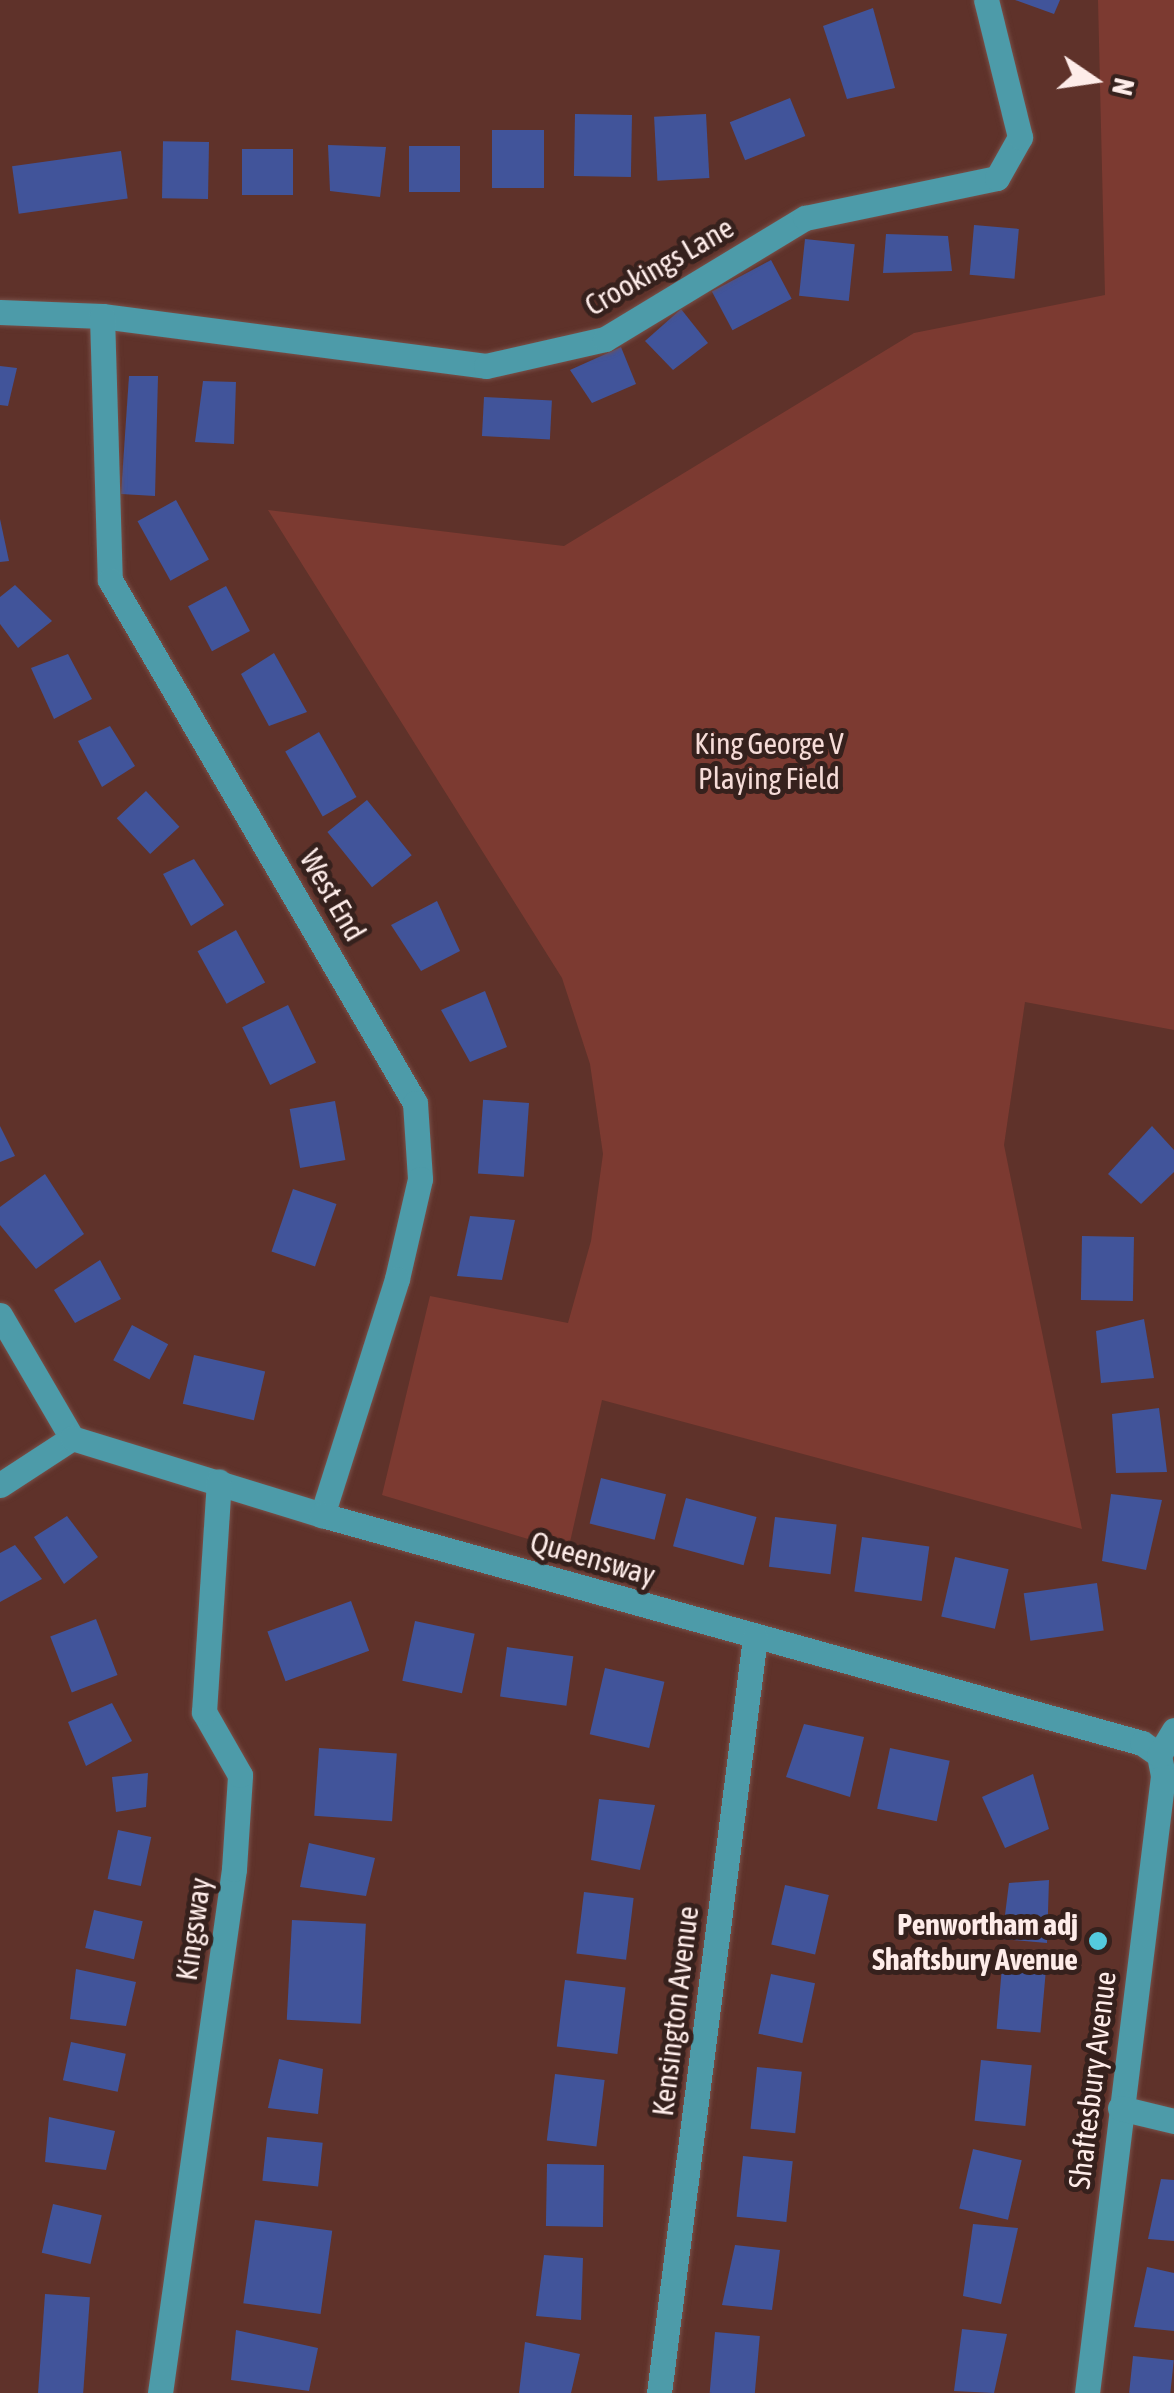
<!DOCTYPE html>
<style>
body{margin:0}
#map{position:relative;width:1174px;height:2393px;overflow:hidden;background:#5f322a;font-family:"Asap Condensed",sans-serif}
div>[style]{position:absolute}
.green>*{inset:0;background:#7c3a31}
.building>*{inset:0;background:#41549a;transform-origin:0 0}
.roads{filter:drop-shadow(0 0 2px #785049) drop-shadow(0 0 2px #785049)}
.minor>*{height:25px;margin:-12.5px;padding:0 12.5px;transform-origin:12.5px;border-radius:12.5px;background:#4d9ba9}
.dots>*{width:28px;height:28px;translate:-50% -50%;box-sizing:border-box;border:5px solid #36211d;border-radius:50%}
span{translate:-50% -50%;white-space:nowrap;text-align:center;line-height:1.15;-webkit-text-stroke:10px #36211d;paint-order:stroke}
.street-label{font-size:30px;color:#feece9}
.park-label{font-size:30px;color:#f6dcd8}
.poi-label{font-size:30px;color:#feece9;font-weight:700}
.right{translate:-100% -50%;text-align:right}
.north{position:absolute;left:1044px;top:30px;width:100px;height:100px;-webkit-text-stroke:8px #36211d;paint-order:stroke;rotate:103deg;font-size:28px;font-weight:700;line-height:40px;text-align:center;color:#feece9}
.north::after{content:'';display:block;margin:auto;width:35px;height:45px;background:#feece9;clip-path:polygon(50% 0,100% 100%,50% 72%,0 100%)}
</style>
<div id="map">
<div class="green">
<i style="clip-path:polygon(1098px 0,1174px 0,1174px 1030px,1025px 1002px,1004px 1145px,1082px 1529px,602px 1400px,568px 1551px,382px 1495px,430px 1296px,568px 1323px,591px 1241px,603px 1154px,590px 1064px,562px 978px,268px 510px,564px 546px,914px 333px,1105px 295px)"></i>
</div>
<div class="building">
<i style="clip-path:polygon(1015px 0,1060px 0,1054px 14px)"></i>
<i style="clip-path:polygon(873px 8px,895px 88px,847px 99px,823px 26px)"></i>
<i style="left:790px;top:98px;width:41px;height:65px;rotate:68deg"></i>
<i style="left:575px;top:114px;width:57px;height:62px;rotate:1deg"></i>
<i style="left:706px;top:114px;width:64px;height:52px;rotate:87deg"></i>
<i style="left:492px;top:130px;width:52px;height:58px"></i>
<i style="left:209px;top:142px;width:57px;height:46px;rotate:91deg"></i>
<i style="clip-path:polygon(328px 145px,386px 147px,380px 197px,330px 191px)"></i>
<i style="left:409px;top:146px;width:51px;height:46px"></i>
<i style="left:242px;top:149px;width:51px;height:46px"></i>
<i style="left:121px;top:151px;width:48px;height:110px;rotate:82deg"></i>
<i style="left:974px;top:225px;width:45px;height:50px;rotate:5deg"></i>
<i style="clip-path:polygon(886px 234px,948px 236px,952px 271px,883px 273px)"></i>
<i style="left:805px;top:239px;width:50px;height:57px;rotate:6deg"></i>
<i style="left:771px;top:260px;width:44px;height:67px;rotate:62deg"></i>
<i style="clip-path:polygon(681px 309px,708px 343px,673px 370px,645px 341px)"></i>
<i style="clip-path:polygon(621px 347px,636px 384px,592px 403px,570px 370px)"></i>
<i style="clip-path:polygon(0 366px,17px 368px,8px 406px,0 405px)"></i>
<i style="clip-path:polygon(129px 376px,158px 376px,155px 496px,121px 494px)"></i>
<i style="clip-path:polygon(203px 381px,236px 382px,234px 444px,195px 442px)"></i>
<i style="left:484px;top:397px;width:68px;height:39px;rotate:3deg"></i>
<i style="left:176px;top:500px;width:68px;height:44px;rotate:61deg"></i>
<i style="clip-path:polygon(0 519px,9px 561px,0 562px)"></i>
<i style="clip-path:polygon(15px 585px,52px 621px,18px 648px,0 624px,0 597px)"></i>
<i style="left:226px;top:586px;width:51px;height:43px;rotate:62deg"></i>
<i style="clip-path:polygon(274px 653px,307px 712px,269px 726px,241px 674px)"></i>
<i style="clip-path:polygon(68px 654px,92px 699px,54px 719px,31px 668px)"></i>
<i style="clip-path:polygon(110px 726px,135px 766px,102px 787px,78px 741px)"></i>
<i style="left:319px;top:732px;width:75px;height:39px;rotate:60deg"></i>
<i style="left:146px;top:791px;width:49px;height:40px;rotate:47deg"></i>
<i style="left:367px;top:800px;width:71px;height:51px;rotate:51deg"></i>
<i style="clip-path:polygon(194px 859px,224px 905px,191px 926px,163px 874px)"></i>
<i style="clip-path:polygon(437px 901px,460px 951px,421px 971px,391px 925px)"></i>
<i style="left:236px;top:930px;width:60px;height:44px;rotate:61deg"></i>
<i style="clip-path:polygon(485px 991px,507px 1047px,470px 1062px,441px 1010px)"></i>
<i style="left:288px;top:1005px;width:64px;height:51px;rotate:64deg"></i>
<i style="left:335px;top:1101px;width:60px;height:46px;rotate:80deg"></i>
<i style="left:529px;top:1103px;width:74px;height:46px;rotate:94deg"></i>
<i style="clip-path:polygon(0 1126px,15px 1156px,0 1162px)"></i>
<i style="clip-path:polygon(1152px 1126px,1174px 1150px,1174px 1172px,1141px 1204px,1108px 1174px)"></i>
<i style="clip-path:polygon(45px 1174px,84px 1234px,36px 1269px,0 1225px,0 1207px)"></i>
<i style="left:293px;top:1189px;width:46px;height:66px;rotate:19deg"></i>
<i style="clip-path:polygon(470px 1216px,515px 1220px,502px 1280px,457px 1276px)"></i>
<i style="left:1082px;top:1236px;width:52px;height:64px;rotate:1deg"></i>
<i style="clip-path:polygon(100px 1260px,121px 1299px,75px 1323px,54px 1290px)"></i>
<i style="clip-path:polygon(1144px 1319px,1154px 1378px,1101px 1383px,1096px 1331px)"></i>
<i style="left:132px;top:1325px;width:41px;height:40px;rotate:28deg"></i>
<i style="left:194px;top:1355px;width:73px;height:50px;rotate:13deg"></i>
<i style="clip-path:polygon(1159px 1408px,1167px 1472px,1116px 1473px,1112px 1414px)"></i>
<i style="left:601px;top:1478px;width:67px;height:47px;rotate:14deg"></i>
<i style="clip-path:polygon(1111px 1494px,1162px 1500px,1146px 1570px,1102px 1561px)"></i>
<i style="left:686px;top:1498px;width:73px;height:50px;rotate:15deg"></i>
<i style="clip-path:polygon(67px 1516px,98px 1557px,64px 1584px,34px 1537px)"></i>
<i style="left:775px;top:1517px;width:62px;height:50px;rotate:7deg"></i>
<i style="left:862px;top:1537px;width:68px;height:55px;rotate:8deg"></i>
<i style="clip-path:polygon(15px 1545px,42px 1579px,0 1602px,0 1553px)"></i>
<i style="left:955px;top:1557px;width:55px;height:61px;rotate:13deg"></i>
<i style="left:1097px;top:1583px;width:48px;height:74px;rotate:82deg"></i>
<i style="left:351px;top:1601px;width:53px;height:89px;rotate:70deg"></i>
<i style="left:96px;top:1619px;width:60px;height:49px;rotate:69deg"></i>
<i style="left:415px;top:1621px;width:61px;height:61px;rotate:12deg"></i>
<i style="left:507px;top:1647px;width:67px;height:50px;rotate:8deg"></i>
<i style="left:605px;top:1668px;width:61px;height:68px;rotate:13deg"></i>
<i style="clip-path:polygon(112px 1703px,132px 1741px,86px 1766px,68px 1722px)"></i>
<i style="clip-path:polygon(804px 1724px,864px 1737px,850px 1797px,786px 1777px)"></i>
<i style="left:319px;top:1748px;width:78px;height:68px;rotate:4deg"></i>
<i style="left:890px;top:1748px;width:61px;height:62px;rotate:12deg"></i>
<i style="clip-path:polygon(148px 1773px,146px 1807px,116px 1812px,112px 1777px)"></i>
<i style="clip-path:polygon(1033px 1774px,1049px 1829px,1005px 1848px,982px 1797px)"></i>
<i style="clip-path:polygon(599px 1799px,655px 1805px,640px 1870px,591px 1860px)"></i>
<i style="left:118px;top:1830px;width:34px;height:50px;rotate:12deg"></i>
<i style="clip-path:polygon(309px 1843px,375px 1858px,366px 1896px,300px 1887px)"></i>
<i style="clip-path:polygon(1049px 1880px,1047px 1943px,1002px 1939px,1009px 1883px)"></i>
<i style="left:785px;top:1885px;width:45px;height:61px;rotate:13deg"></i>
<i style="left:584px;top:1892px;width:50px;height:62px;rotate:7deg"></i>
<i style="left:94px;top:1910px;width:50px;height:39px;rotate:13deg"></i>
<i style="left:292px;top:1920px;width:74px;height:100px;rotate:3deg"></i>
<i style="left:1002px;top:1967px;width:44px;height:62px;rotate:5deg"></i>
<i style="clip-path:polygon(76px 1969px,136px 1982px,126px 2026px,70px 2019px)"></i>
<i style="left:771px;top:1974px;width:45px;height:61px;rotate:12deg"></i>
<i style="left:565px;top:1980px;width:61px;height:67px;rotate:7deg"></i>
<i style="left:71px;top:2042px;width:56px;height:39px;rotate:12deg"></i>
<i style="clip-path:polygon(279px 2059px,323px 2069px,318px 2114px,268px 2108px)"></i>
<i style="left:981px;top:2060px;width:51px;height:61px;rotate:6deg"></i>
<i style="left:757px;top:2067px;width:45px;height:62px;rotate:6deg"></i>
<i style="left:555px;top:2074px;width:50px;height:67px;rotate:7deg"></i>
<i style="clip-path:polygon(49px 2117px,115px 2131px,106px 2170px,45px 2162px)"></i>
<i style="left:267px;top:2137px;width:56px;height:44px;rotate:6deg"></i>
<i style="left:973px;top:2149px;width:50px;height:61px;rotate:13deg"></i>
<i style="left:743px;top:2156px;width:50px;height:61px;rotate:6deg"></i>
<i style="left:547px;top:2164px;width:57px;height:62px;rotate:1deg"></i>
<i style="clip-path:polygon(1161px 2179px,1174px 2180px,1174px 2241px,1148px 2239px)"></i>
<i style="left:53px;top:2204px;width:50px;height:50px;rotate:13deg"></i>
<i style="left:255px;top:2220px;width:78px;height:84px;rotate:8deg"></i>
<i style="clip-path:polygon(973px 2224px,1018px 2228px,1001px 2304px,963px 2296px)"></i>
<i style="clip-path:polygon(735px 2245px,780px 2250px,772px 2310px,722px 2305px)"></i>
<i style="clip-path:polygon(544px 2255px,583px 2258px,581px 2320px,536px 2316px)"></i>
<i style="clip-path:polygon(1147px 2267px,1174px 2273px,1174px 2331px,1134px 2327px)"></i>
<i style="left:45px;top:2294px;width:45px;height:100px;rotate:4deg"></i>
<i style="clip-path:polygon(962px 2329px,1007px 2334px,994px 2393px,954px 2391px)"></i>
<i style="clip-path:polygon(236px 2330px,318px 2348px,309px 2391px,231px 2380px)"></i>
<i style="left:715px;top:2332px;width:45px;height:61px;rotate:5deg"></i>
<i style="clip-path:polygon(525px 2342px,580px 2354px,571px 2393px,519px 2393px)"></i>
<i style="left:1133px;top:2356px;width:41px;height:37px;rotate:6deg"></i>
</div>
<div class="roads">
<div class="minor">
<i style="left:0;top:312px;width:102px;rotate:2.2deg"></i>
<i style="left:102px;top:316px;width:387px;rotate:7.4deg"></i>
<i style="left:486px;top:366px;width:122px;rotate:-12.8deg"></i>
<i style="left:605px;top:339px;width:234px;rotate:-31.2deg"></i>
<i style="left:805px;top:218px;width:196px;rotate:-11.8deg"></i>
<i style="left:997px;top:178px;width:47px;rotate:-60.7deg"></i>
<i style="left:1020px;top:137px;width:141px;rotate:-103.9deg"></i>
<i style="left:102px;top:316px;width:264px;rotate:88.3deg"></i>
<i style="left:110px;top:580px;width:605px;rotate:59.75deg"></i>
<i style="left:415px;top:1103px;width:76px;rotate:86.2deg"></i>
<i style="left:420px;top:1179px;width:103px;rotate:103deg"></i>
<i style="left:397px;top:1279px;width:248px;rotate:107.6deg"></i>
<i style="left:0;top:1315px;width:143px;rotate:59.7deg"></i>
<i style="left:0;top:1485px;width:86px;rotate:-33.1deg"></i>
<i style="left:72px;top:1438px;width:262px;rotate:17.1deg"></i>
<i style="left:322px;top:1515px;width:851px;rotate:15.54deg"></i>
<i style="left:1142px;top:1743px;width:21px;rotate:35deg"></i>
<i style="left:1159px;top:1755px;width:21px;rotate:79deg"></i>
<i style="left:1163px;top:1776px;width:622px;rotate:97.02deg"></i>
<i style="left:1159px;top:1755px;width:29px;rotate:-59deg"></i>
<i style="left:1120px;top:2108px;width:56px;rotate:13.5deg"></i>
<i style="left:160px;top:2393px;width:529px;rotate:-81.96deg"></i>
<i style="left:234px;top:1869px;width:94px;rotate:-86.3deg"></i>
<i style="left:240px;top:1775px;width:73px;rotate:-119.7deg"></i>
<i style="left:204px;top:1712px;width:231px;rotate:-86.3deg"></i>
<i style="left:659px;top:2393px;width:762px;rotate:-82.76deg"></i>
</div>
</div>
<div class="dots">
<i style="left:1098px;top:1941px;background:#54cade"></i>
</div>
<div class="street-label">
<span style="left:659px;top:266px;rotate:-30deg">Crookings Lane</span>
<span style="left:333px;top:895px;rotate:60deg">West End</span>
<span style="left:593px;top:1558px;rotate:16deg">Queensway</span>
<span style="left:193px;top:1929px;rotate:-82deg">Kingsway</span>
<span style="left:675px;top:2011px;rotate:-83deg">Kensington Avenue</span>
<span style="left:1092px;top:2080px;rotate:-83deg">Shaftesbury Avenue</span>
</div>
<div class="park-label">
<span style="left:769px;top:760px">King George V<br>Playing Field</span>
</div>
<div class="poi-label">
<span class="right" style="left:1078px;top:1941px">Penwortham adj<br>Shaftsbury Avenue</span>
</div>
<div class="north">N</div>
</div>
